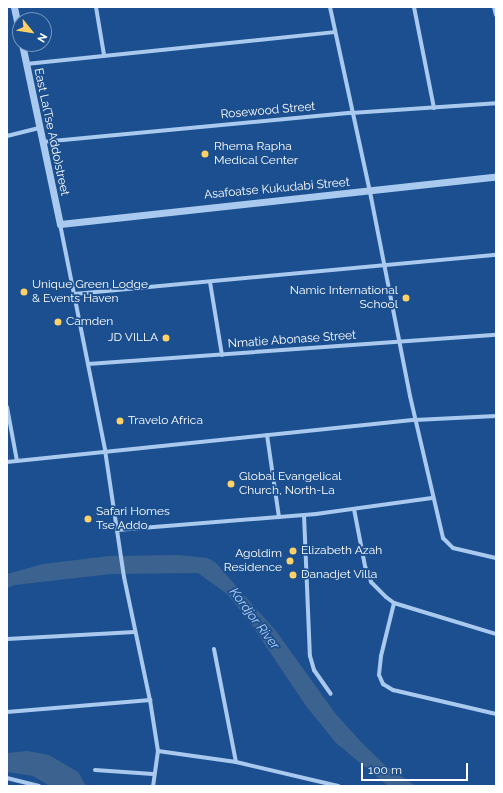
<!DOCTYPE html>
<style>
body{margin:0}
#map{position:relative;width:503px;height:793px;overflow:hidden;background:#1b4f8f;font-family:Raleway,sans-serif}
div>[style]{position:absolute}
.water>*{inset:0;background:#3c6290}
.minor>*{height:4px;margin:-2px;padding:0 2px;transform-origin:2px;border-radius:2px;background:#a9c9ee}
.tertiary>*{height:7px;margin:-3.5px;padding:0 3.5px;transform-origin:3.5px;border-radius:3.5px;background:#a9c9ee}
.dots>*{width:11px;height:11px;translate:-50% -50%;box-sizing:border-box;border:2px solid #1b4f8f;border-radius:50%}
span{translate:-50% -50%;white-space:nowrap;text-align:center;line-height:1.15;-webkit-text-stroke:3.5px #1b4f8f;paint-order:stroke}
.street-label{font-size:12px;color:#fff}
.poi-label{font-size:12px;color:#fff}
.left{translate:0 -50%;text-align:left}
.right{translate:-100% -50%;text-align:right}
.water-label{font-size:13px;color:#b5d3f5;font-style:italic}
.frame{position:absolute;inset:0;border:8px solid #fff;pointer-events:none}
.north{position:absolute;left:12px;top:12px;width:40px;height:40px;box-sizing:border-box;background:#1b4f8f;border:1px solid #7695bc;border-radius:50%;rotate:120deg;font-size:11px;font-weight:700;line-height:16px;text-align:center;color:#fff}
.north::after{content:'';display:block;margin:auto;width:14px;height:18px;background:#ffd166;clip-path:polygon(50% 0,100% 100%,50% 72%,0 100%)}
.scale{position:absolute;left:361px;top:763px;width:107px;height:18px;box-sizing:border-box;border:2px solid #fff;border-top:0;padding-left:5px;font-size:12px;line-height:14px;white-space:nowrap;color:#fff;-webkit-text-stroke:3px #1b4f8f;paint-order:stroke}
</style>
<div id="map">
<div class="water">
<i style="clip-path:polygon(178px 555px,207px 558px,215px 562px,276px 631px,335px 713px,362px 743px,386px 766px,416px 786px,388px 786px,336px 743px,306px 706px,249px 621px,227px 594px,198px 573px,111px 574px,15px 585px,7px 588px,7px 574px,43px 564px,109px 556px)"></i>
<i style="clip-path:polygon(27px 751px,49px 755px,78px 772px,86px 786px,50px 786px,33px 776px,7px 772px,7px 753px)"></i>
</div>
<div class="minor">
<i style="left:96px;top:7px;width:49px;rotate:80.5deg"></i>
<i style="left:330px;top:7px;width:189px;rotate:77.8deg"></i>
<i style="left:370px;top:192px;width:208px;rotate:78.9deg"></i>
<i style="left:410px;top:396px;width:146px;rotate:76.9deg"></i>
<i style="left:443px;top:538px;width:14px;rotate:45deg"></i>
<i style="left:453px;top:548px;width:44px;rotate:13.1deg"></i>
<i style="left:414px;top:7px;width:103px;rotate:78.8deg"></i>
<i style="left:494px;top:7px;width:8px;rotate:76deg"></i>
<i style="left:26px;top:64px;width:310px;rotate:-5.9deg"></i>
<i style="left:7px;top:136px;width:32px;rotate:-14deg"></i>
<i style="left:42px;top:142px;width:310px;rotate:-5.4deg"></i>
<i style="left:351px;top:113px;width:145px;rotate:-3.9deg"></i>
<i style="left:60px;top:224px;width:230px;rotate:78.7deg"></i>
<i style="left:105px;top:450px;width:128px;rotate:81.5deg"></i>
<i style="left:124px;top:577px;width:126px;rotate:78.1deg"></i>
<i style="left:150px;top:700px;width:52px;rotate:81.1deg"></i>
<i style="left:158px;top:751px;width:35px;rotate:98deg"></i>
<i style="left:210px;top:282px;width:74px;rotate:80.7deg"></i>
<i style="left:74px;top:294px;width:424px;rotate:-5.3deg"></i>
<i style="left:88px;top:364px;width:409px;rotate:-4.1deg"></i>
<i style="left:7px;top:407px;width:55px;rotate:79.5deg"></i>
<i style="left:267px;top:435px;width:83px;rotate:81.7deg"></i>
<i style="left:7px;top:462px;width:410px;rotate:-5.9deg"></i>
<i style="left:415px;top:420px;width:81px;rotate:-2.8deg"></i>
<i style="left:354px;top:509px;width:58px;rotate:79.1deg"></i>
<i style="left:365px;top:566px;width:17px;rotate:69deg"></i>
<i style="left:371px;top:582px;width:21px;rotate:45deg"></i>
<i style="left:386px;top:597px;width:10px;rotate:37deg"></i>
<i style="left:394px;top:603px;width:107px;rotate:16.9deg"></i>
<i style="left:304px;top:515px;width:141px;rotate:87.6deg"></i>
<i style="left:310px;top:656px;width:15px;rotate:74deg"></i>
<i style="left:314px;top:670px;width:29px;rotate:55deg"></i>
<i style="left:117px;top:530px;width:200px;rotate:-4.6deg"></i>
<i style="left:316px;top:514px;width:117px;rotate:-7.9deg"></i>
<i style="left:394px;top:603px;width:55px;rotate:103.8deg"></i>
<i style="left:381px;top:656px;width:19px;rotate:96deg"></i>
<i style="left:379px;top:675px;width:10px;rotate:66deg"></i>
<i style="left:383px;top:684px;width:12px;rotate:31deg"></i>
<i style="left:393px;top:690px;width:106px;rotate:13.1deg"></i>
<i style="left:7px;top:639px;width:128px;rotate:-3.1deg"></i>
<i style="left:214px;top:649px;width:115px;rotate:79deg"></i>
<i style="left:7px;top:712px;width:144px;rotate:-4.8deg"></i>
<i style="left:158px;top:751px;width:79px;rotate:8deg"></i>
<i style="left:236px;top:762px;width:105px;rotate:13.2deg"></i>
<i style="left:95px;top:770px;width:58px;rotate:3.9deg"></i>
<i style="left:7px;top:778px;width:33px;rotate:14deg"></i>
</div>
<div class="tertiary">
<i style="left:14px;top:7px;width:30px;rotate:78deg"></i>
<i style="left:22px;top:44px;width:184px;rotate:78.1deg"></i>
<i style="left:60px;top:224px;width:439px;rotate:-6.2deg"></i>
</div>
<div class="dots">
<i style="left:205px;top:154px;background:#ffd166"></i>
<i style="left:24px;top:292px;background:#ffd166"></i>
<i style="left:406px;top:298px;background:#ffd166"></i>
<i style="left:58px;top:322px;background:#ffd166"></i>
<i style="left:166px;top:338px;background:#ffd166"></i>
<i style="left:120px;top:421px;background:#ffd166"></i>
<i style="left:231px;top:484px;background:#ffd166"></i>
<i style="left:88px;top:519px;background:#ffd166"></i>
<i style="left:293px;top:551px;background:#ffd166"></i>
<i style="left:290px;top:561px;background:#ffd166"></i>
<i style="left:293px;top:575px;background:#ffd166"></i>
</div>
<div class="street-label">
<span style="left:268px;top:111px;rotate:-5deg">Rosewood Street</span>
<span style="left:51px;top:132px;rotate:78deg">East La(Tse Addo)street</span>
<span style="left:277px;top:189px;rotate:-5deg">Asafoatse Kukudabi Street</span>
<span style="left:292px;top:340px;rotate:-4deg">Nmatie Abonase Street</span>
</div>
<div class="poi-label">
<span class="left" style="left:214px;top:154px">Rhema Rapha<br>Medical Center</span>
<span class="left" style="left:32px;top:292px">Unique Green Lodge<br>&amp; Events Haven</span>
<span class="right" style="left:398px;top:298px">Namic International<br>School</span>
<span class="left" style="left:66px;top:322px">Camden</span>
<span class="right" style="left:158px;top:338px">JD VILLA</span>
<span class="left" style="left:128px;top:421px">Travelo Africa</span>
<span class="left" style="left:239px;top:484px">Global Evangelical<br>Church, North-La</span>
<span class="left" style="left:96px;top:519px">Safari Homes<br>Tse Addo</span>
<span class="left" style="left:301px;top:551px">Elizabeth Azah</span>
<span class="right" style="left:282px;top:561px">Agoldim<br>Residence</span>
<span class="left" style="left:301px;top:575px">Danadjet Villa</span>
</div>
<div class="water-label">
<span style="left:254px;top:619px;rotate:53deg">Kordjor River</span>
</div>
<div class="frame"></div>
<div class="north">N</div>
<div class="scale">100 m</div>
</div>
